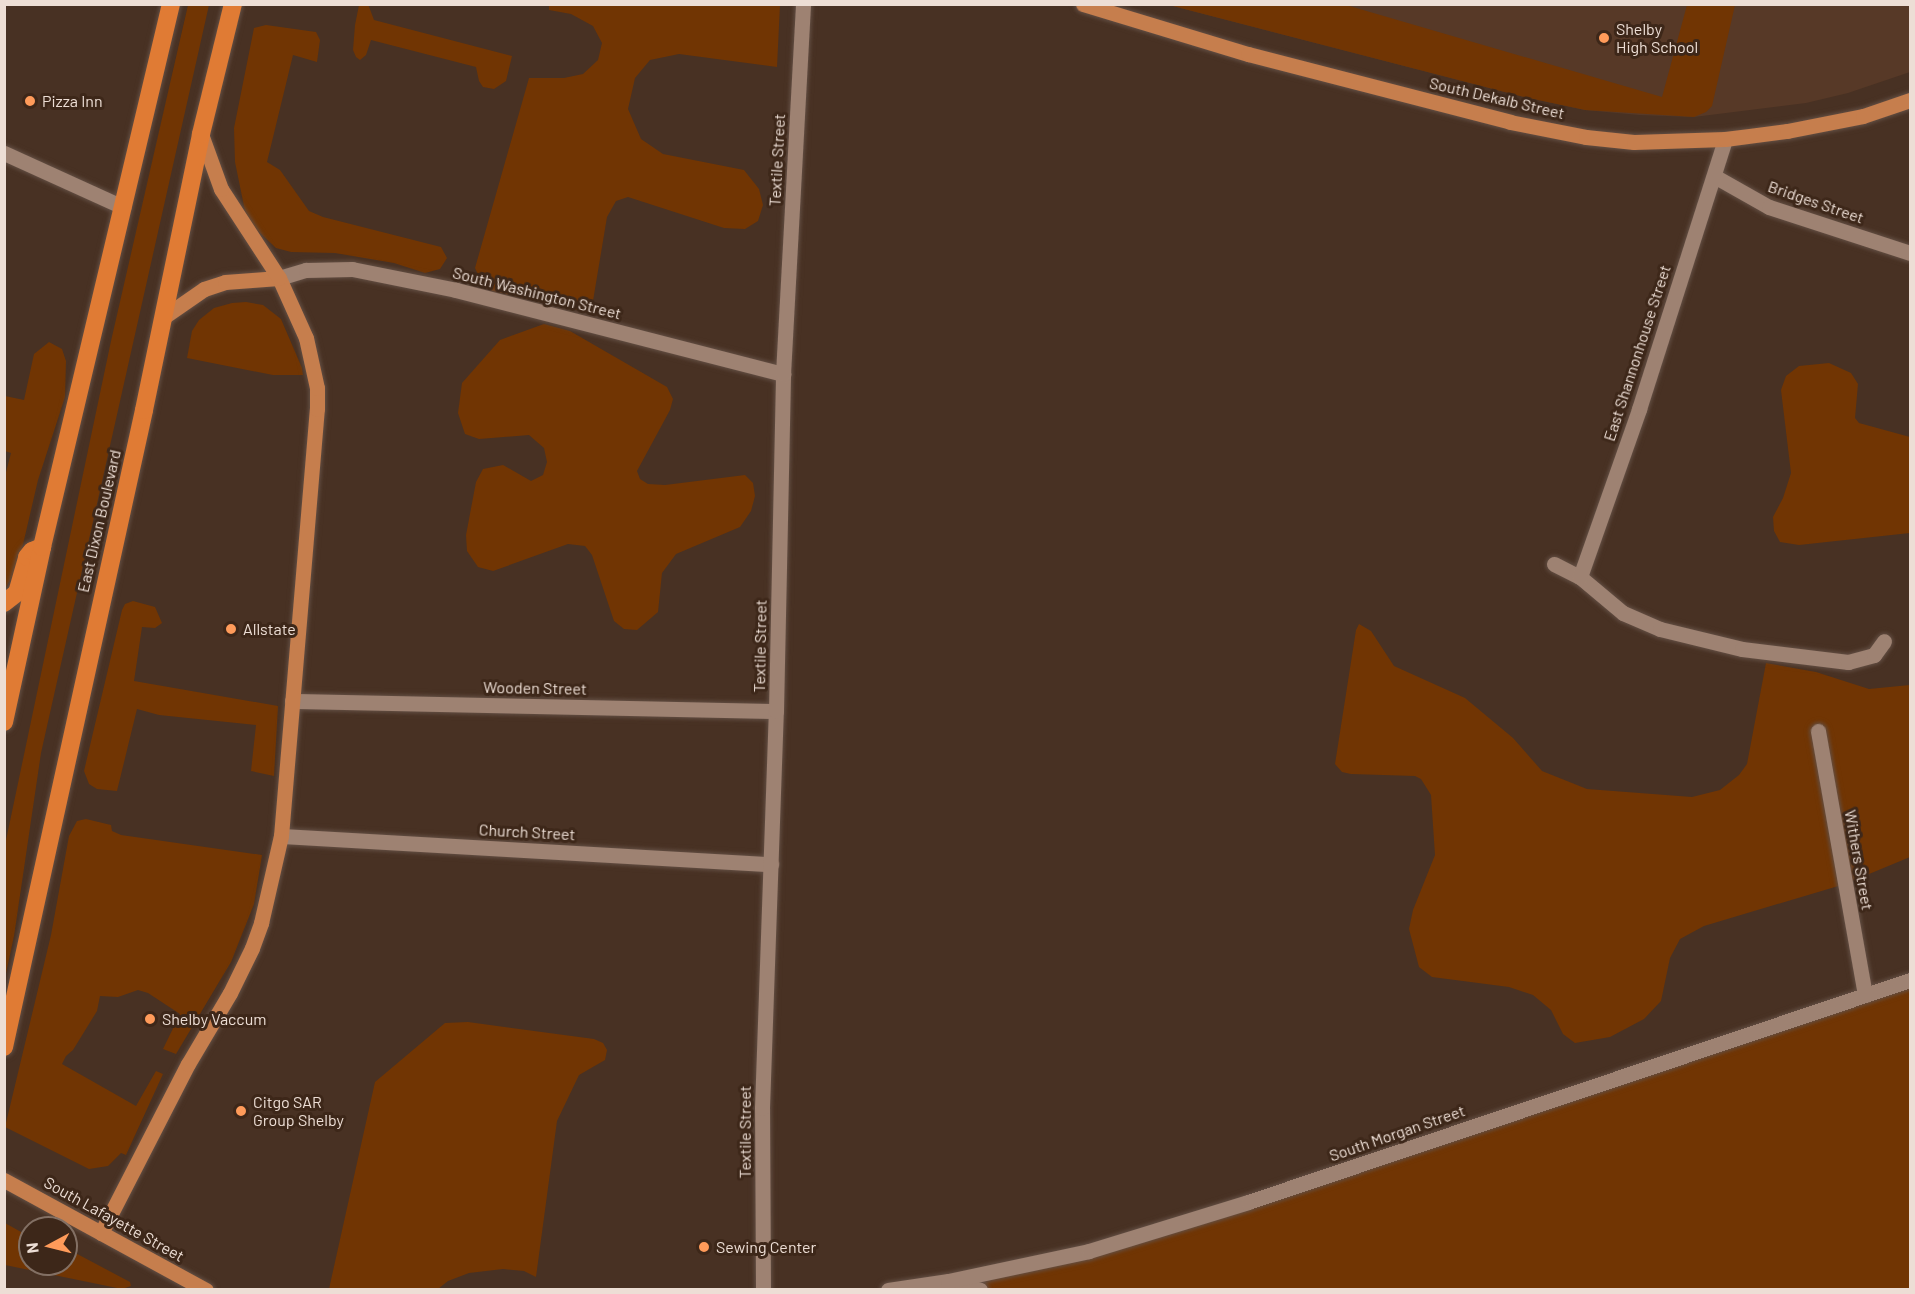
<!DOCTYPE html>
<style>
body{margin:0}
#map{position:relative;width:1915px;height:1294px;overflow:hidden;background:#483123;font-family:Barlow,sans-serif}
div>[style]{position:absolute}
.built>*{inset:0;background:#573927}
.green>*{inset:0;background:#713503}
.roads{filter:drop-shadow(0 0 2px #634f44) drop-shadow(0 0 2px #634f44)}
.minor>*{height:15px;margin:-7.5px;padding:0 7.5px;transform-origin:7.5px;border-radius:7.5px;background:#9e8272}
.major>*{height:15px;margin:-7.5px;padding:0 7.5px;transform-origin:7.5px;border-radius:7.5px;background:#c67e4d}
.highway>*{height:18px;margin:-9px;padding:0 9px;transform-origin:9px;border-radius:9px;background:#e07b34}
.dots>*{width:16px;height:16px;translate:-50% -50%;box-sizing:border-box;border:3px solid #3d2719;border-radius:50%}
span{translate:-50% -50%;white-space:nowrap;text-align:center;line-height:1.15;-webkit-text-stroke:6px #3d2719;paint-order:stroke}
.poi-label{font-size:16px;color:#edded5}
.left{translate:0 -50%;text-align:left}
.street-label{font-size:16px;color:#edded5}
.frame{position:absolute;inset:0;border:6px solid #edded5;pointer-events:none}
.north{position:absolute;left:18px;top:1216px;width:60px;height:60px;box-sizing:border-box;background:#3d2719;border:2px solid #837064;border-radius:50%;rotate:263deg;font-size:16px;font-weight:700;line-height:24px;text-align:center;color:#edded5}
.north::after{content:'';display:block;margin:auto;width:21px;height:27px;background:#ff9b5a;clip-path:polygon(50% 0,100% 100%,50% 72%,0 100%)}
</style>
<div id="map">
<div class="built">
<i style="clip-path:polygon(1169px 5px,1910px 5px,1910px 72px,1848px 93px,1806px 103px,1694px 117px,1639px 115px,1585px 110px,1524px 97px)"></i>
</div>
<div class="green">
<i style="clip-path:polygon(368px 4px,374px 20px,512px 56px,506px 81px,494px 89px,483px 87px,479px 81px,476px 67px,371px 40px,366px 55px,360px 60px,356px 57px,353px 50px,355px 25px,359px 5px)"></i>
<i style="clip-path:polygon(188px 5px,209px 5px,41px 753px,14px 936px,5px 978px,5px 845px,111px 341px)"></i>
<i style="clip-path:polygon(549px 5px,780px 5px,777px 67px,679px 54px,650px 60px,635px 78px,628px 109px,641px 139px,663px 154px,744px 170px,759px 189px,763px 205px,758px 221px,745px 229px,724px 228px,628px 197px,616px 201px,607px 217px,591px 313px,492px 291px,480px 279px,475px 268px,529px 78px,564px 78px,583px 74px,598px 60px,602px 43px,593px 26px,571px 14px,549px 10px)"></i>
<i style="clip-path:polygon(1169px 5px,1346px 5px,1662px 97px,1687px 5px,1735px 5px,1712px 106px,1706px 112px,1694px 117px,1585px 110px,1524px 97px)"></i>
<i style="clip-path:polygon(266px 25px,316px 32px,320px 40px,317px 62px,293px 55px,267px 162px,280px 170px,309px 211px,323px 217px,441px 247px,447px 258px,440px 269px,425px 273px,394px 263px,335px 253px,291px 252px,276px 248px,255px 228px,245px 211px,235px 162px,234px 128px,254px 28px)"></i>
<i style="clip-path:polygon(246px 302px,263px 305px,281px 319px,302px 368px,303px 375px,273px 375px,187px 358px,192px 331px,199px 320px,214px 308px,232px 303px)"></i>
<i style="clip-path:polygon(544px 324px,570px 331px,667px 387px,673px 399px,670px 410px,637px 471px,640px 479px,648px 484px,665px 485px,745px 475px,753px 483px,755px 496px,751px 511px,740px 527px,676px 554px,662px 573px,658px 612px,637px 630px,624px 629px,614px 621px,592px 555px,585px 546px,568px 544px,493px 571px,478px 567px,467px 551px,466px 535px,476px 482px,483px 469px,503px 465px,531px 481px,543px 475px,547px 462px,544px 448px,529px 435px,479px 439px,465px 434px,458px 413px,462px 383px,500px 340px)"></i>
<i style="clip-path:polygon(49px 342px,62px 349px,66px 361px,65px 397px,38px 480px,18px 566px,5px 589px,4px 480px,11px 453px,5px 451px,5px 396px,24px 400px,34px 354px)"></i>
<i style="clip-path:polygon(1829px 363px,1851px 373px,1858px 384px,1855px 418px,1859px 423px,1910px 437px,1910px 533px,1799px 545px,1780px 542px,1774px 531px,1773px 517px,1783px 498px,1791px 473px,1781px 390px,1786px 376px,1799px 366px)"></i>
<i style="clip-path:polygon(133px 601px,155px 607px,162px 623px,155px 628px,142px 627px,134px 681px,278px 706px,274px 776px,251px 771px,256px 725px,159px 715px,137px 709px,117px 791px,97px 789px,89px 784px,84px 771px,122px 610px,125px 604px)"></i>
<i style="clip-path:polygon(1359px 624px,1371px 631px,1394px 666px,1465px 698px,1513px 738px,1542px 771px,1587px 789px,1692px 797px,1720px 790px,1739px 775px,1747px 764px,1766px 663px,1816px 672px,1869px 689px,1910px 685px,1910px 857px,1845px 884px,1704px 926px,1680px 939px,1670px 958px,1661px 1001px,1644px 1019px,1610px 1037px,1575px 1043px,1563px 1034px,1551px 1010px,1533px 995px,1509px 987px,1432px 977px,1419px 967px,1409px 929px,1413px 910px,1435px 855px,1431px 795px,1421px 779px,1415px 776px,1351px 774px,1342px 772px,1335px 764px,1356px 630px)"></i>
<i style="clip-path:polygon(86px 819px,111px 825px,112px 831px,121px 835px,262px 855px,254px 904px,231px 962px,176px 1054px,163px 1049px,180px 1014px,148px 993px,138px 990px,118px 997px,100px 996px,97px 1011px,73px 1050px,66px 1056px,62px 1064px,136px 1106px,156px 1071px,163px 1074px,126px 1155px,121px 1153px,108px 1166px,89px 1169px,5px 1127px,51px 935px,69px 836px,77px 821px)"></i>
<i style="clip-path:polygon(1910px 980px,1910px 1289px,916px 1290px,1089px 1251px)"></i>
<i style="clip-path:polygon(468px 1022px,594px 1039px,603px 1043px,607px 1050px,605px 1060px,579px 1075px,557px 1121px,536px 1277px,524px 1271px,503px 1269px,469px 1273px,448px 1281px,438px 1289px,329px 1289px,375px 1082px,445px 1023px)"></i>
<i style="clip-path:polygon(5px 1223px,30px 1237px,30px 1264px,66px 1264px,66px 1248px,130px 1282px,131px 1286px,122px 1289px,5px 1265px)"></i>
</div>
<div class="roads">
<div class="minor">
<i style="left:4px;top:153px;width:131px;rotate:24.4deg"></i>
<i style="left:1714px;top:176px;width:63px;rotate:29.4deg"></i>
<i style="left:1769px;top:207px;width:148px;rotate:18.1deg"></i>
<i style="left:279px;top:278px;width:28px;rotate:-17deg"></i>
<i style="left:306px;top:270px;width:46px;rotate:-1.2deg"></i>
<i style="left:352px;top:269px;width:106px;rotate:11.4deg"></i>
<i style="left:456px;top:290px;width:338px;rotate:14.4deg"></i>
<i style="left:1554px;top:564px;width:29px;rotate:27deg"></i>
<i style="left:1580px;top:577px;width:56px;rotate:39.9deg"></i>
<i style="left:1623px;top:613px;width:40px;rotate:23.4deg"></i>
<i style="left:1660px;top:629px;width:84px;rotate:13.7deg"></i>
<i style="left:1742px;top:649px;width:107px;rotate:7deg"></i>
<i style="left:1848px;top:662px;width:27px;rotate:-15deg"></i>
<i style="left:1874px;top:655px;width:17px;rotate:-54deg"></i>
<i style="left:1580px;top:577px;width:178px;rotate:-70.6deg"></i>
<i style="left:1639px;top:409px;width:283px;rotate:-72.3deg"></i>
<i style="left:292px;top:701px;width:484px;rotate:1.2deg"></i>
<i style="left:1818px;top:731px;width:268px;rotate:79.9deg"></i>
<i style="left:281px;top:836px;width:491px;rotate:3.3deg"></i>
<i style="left:951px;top:1282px;width:30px;rotate:15deg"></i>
<i style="left:763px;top:1290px;width:182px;rotate:-90.3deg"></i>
<i style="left:762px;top:1108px;width:397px;rotate:-88deg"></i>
<i style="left:776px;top:711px;width:337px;rotate:-88.8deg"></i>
<i style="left:783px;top:374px;width:371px;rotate:-86.9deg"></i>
<i style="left:888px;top:1290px;width:61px;rotate:-8.5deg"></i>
<i style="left:948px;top:1281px;width:144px;rotate:-12deg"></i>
<i style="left:1089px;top:1251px;width:166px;rotate:-17.1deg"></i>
<i style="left:1248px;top:1202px;width:698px;rotate:-18.54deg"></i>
</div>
<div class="major">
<i style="left:1083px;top:4px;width:172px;rotate:16.9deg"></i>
<i style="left:1248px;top:54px;width:271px;rotate:14.5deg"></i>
<i style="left:1510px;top:122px;width:77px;rotate:11.2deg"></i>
<i style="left:1586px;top:137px;width:48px;rotate:5.9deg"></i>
<i style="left:1634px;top:142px;width:91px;rotate:-1.9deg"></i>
<i style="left:1725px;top:139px;width:63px;rotate:-7.4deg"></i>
<i style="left:1787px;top:131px;width:77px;rotate:-11.2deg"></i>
<i style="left:1863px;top:116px;width:50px;rotate:-18.8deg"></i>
<i style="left:165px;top:316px;width:47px;rotate:-34.7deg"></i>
<i style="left:204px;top:289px;width:22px;rotate:-18deg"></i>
<i style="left:225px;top:282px;width:54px;rotate:-4.2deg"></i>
<i style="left:4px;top:1180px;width:230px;rotate:28.6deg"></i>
<i style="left:101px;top:1233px;width:190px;rotate:-62.8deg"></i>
<i style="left:188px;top:1064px;width:82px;rotate:-59.4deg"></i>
<i style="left:230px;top:993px;width:50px;rotate:-63.9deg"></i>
<i style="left:252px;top:948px;width:27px;rotate:-70deg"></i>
<i style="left:261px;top:923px;width:89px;rotate:-77.1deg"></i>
<i style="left:281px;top:836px;width:429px;rotate:-85.2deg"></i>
<i style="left:317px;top:409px;width:21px;rotate:-90deg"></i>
<i style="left:317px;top:388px;width:51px;rotate:-102.4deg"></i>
<i style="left:306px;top:338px;width:66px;rotate:-114.2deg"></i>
<i style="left:279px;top:278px;width:106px;rotate:-123.1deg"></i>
<i style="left:221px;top:189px;width:59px;rotate:-110deg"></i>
</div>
<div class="highway">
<i style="left:4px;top:603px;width:16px;rotate:-38deg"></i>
<i style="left:17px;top:593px;width:37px;rotate:-74deg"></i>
<i style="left:27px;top:557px;width:8px;rotate:-50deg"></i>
<i style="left:32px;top:551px;width:11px;rotate:-22deg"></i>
<i style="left:4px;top:722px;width:179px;rotate:-77.7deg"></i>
<i style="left:42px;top:547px;width:558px;rotate:-76.64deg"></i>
<i style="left:4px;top:1047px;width:652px;rotate:-77.6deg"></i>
<i style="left:144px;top:410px;width:282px;rotate:-78.3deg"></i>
<i style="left:201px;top:134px;width:134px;rotate:-76.2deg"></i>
</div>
</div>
<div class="dots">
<i style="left:1604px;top:38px;background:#ff9b5a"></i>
<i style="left:30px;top:101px;background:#ff9b5a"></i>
<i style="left:231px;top:629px;background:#ff9b5a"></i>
<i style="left:150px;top:1019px;background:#ff9b5a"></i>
<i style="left:241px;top:1111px;background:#ff9b5a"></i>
<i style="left:704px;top:1247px;background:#ff9b5a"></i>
</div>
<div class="poi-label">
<span class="left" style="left:1616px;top:38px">Shelby<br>High School</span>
<span class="left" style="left:42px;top:101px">Pizza Inn</span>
<span class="left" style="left:243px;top:629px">Allstate</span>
<span class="left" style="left:162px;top:1019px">Shelby Vaccum</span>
<span class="left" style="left:253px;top:1111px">Citgo SAR<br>Group Shelby</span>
<span class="left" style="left:716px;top:1247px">Sewing Center</span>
</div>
<div class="street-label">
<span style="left:1497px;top:98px;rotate:13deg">South Dekalb Street</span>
<span style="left:777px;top:160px;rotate:-87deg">Textile Street</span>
<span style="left:1816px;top:202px;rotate:19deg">Bridges Street</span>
<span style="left:537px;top:293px;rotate:14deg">South Washington Street</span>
<span style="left:1637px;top:353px;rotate:-72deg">East Shannonhouse Street</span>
<span style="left:99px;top:521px;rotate:-77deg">East Dixon Boulevard</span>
<span style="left:760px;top:646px;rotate:-89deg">Textile Street</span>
<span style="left:535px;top:688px;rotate:1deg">Wooden Street</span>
<span style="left:527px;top:832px;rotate:3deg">Church Street</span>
<span style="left:1859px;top:860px;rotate:80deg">Withers Street</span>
<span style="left:745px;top:1132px;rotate:-90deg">Textile Street</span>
<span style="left:1397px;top:1133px;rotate:-19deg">South Morgan Street</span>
<span style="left:114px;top:1219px;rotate:29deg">South Lafayette Street</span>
</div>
<div class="frame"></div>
<div class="north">N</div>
</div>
